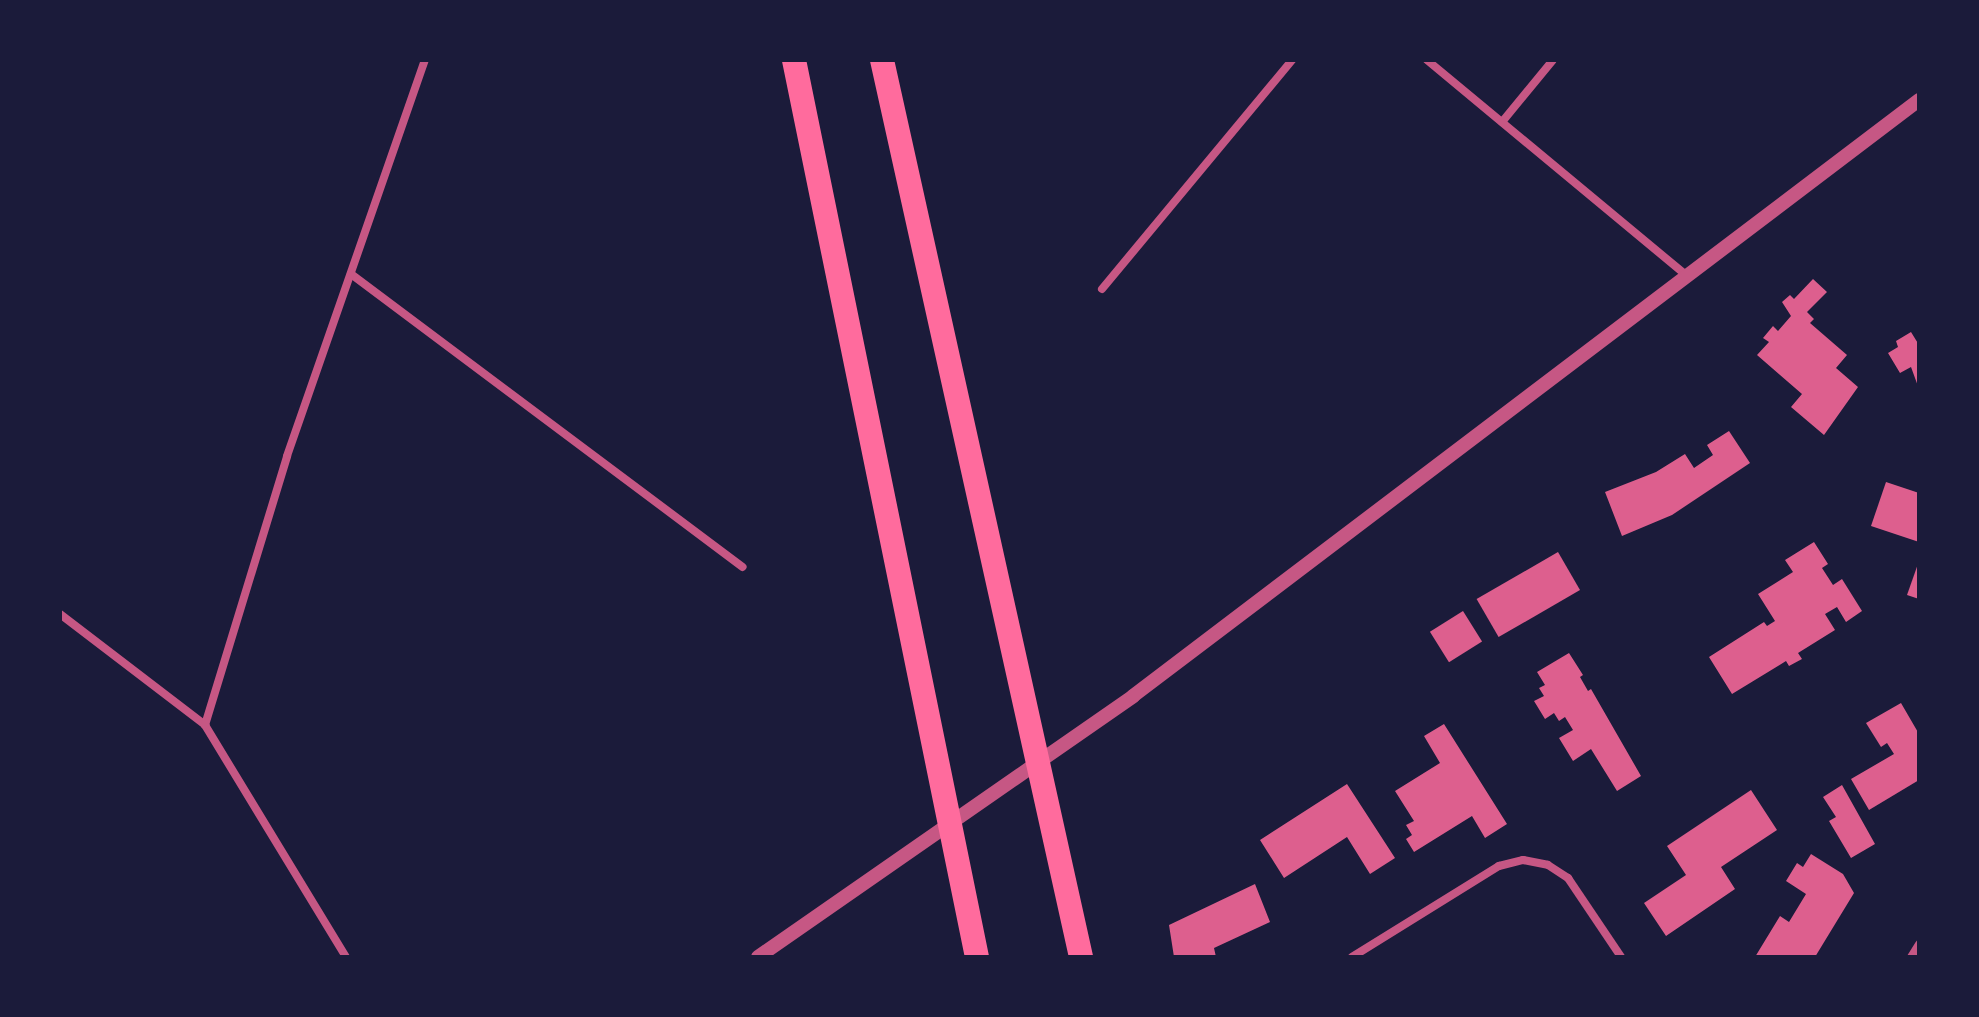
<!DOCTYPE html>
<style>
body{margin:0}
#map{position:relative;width:1979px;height:1017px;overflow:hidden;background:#1b1b3a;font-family:Jost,sans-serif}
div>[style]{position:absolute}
.building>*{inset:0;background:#dd5f8e;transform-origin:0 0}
.minor>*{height:8px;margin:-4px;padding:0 4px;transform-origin:4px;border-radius:4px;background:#c65784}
.tertiary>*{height:14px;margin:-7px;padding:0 7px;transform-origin:7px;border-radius:7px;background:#c65784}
.motorway>*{height:24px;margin:-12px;padding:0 12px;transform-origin:12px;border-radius:12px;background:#ff6b9d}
span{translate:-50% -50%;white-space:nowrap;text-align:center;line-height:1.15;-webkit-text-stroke:8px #1b1b3a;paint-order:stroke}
.frame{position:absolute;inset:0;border:62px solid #1b1b3a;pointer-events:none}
</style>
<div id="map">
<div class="building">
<i style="clip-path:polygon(1813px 279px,1827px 292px,1807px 312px,1814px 319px,1810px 323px,1847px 355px,1836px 368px,1858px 387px,1824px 435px,1791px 407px,1802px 394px,1757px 355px,1769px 342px,1763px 338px,1773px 326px,1778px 331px,1791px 316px,1782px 302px,1790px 295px,1794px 299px)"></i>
<i style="clip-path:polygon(1911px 332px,1919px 345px,1919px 389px,1911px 367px,1900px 373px,1888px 353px,1898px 347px,1896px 341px)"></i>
<i style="clip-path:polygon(1729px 431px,1750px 463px,1672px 515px,1622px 536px,1605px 492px,1656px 472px,1685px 454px,1694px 468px,1713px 455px,1707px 445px)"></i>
<i style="clip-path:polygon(1886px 482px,1919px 493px,1919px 542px,1871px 526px)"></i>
<i style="clip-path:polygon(1814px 542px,1828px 564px,1822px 568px,1833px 585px,1842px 579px,1862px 611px,1846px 622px,1837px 607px,1825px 614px,1835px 630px,1798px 653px,1802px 659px,1789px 666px,1786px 661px,1732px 694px,1709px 657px,1764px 622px,1767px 626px,1775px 621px,1758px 594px,1793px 572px,1785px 560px)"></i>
<i style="left:1558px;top:552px;width:44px;height:94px;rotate:60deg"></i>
<i style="clip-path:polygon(1919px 561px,1919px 599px,1907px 595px)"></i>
<i style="left:1463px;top:611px;width:36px;height:39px;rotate:58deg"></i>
<i style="clip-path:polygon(1569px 653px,1583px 675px,1580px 677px,1588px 691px,1591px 689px,1641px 776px,1617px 791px,1591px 749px,1573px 761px,1559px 738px,1573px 730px,1565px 717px,1559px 721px,1554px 713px,1545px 719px,1534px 701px,1544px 696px,1539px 688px,1545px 685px,1537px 672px)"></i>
<i style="clip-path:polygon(1901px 703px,1919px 734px,1919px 780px,1869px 810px,1851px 779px,1894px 754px,1887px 743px,1881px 747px,1866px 723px)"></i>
<i style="clip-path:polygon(1444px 724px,1507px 824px,1485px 838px,1472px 816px,1414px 852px,1406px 839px,1412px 835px,1406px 825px,1414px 821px,1395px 791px,1440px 763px,1424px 736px)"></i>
<i style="clip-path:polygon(1347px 784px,1395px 858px,1370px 874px,1347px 837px,1284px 878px,1260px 840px)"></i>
<i style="clip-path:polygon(1842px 785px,1875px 844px,1851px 858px,1829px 821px,1836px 817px,1823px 797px)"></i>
<i style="clip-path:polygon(1751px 790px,1777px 830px,1721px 867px,1735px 889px,1666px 936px,1644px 903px,1686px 875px,1667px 846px)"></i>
<i style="clip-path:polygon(1811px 854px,1843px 874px,1854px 893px,1815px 957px,1755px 957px,1780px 916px,1789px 922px,1806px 894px,1786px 881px,1797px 863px,1803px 867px)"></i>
<i style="clip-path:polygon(1255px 884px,1270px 922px,1214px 948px,1216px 957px,1174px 957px,1169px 925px)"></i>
</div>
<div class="minor">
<i style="left:1427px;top:60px;width:338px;rotate:39.7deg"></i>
<i style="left:1502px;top:122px;width:80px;rotate:-50.6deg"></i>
<i style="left:351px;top:274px;width:489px;rotate:36.8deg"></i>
<i style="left:1102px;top:289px;width:298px;rotate:-50.3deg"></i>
<i style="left:60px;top:614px;width:183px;rotate:37.4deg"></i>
<i style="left:346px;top:957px;width:271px;rotate:-121.3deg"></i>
<i style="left:205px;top:725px;width:281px;rotate:-73deg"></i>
<i style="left:287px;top:456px;width:419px;rotate:-70.8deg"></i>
<i style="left:1352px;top:957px;width:173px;rotate:-31.8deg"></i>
<i style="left:1499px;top:866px;width:25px;rotate:-14deg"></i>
<i style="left:1523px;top:860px;width:25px;rotate:11deg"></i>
<i style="left:1548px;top:865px;width:24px;rotate:33deg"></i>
<i style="left:1568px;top:878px;width:95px;rotate:56.1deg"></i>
<i style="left:1911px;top:957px;width:15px;rotate:-58deg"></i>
</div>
<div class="tertiary">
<i style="left:758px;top:957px;width:457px;rotate:-34.8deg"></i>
<i style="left:1133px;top:696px;width:986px;rotate:-37.17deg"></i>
</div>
<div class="motorway">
<i style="left:794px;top:60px;width:915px;rotate:78.47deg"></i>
<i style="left:882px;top:60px;width:919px;rotate:77.49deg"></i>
</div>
<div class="frame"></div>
</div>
